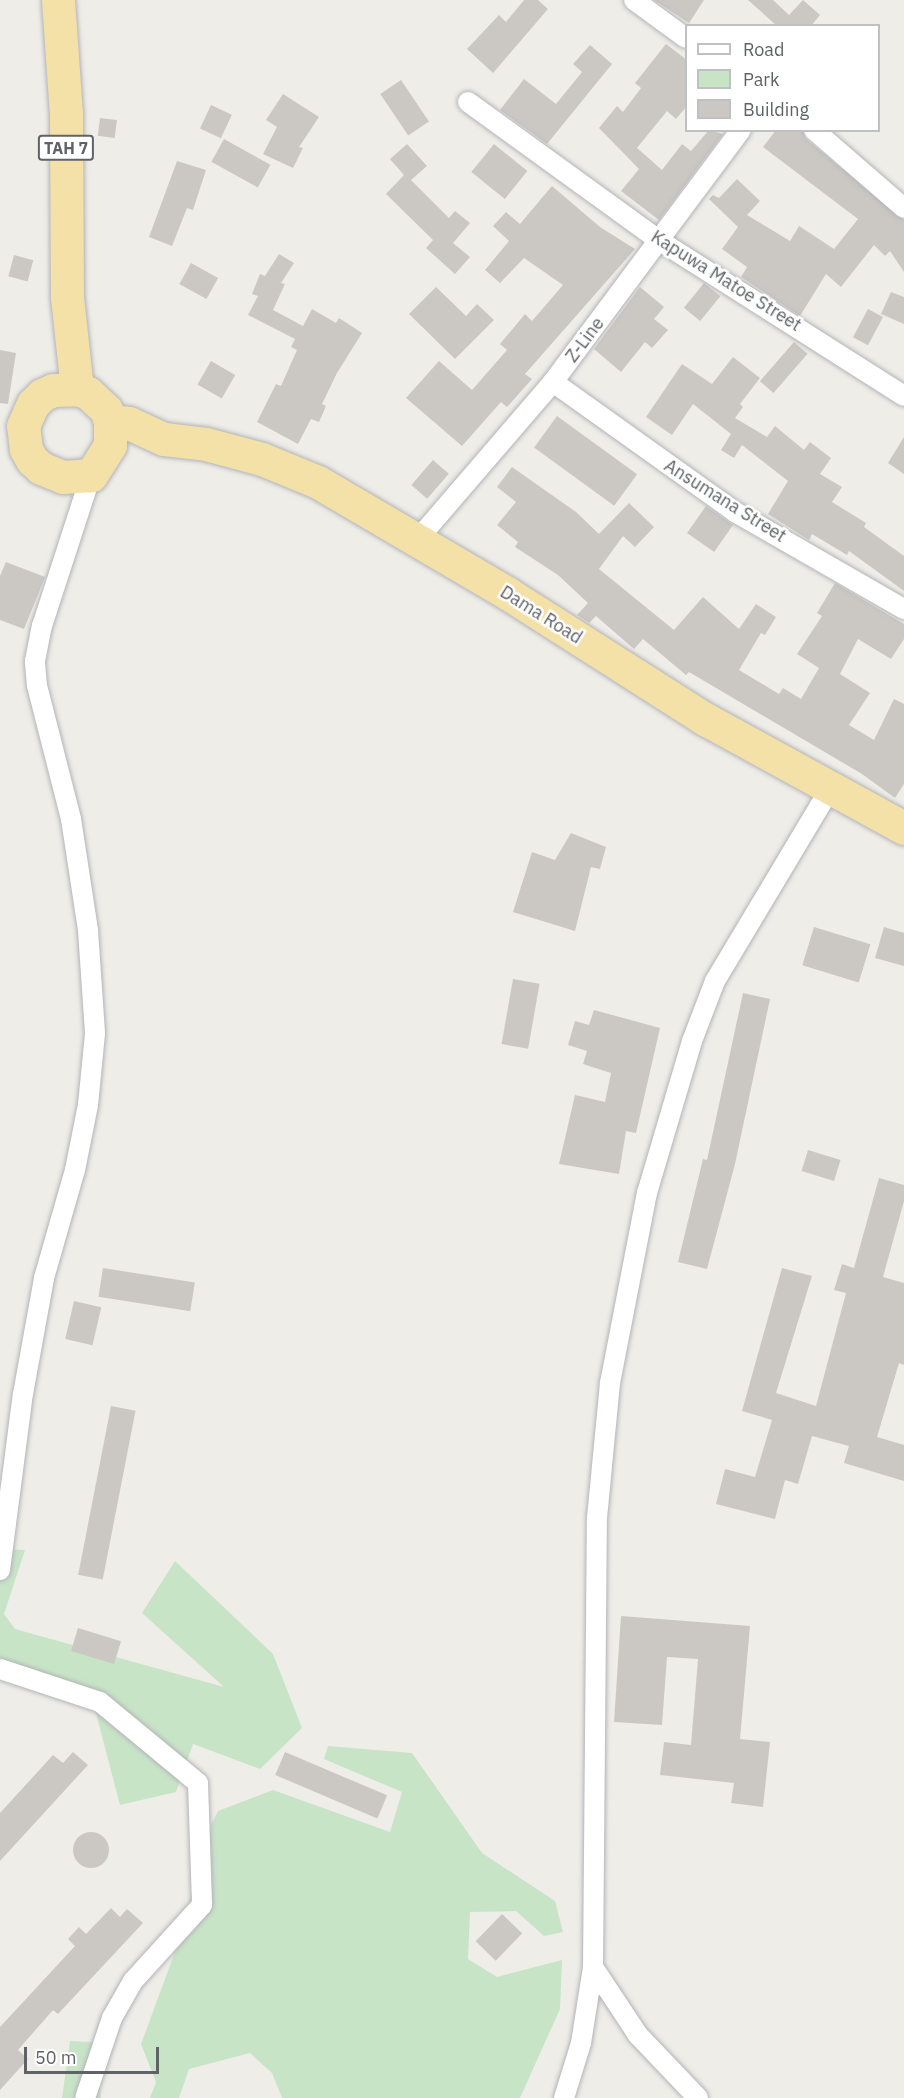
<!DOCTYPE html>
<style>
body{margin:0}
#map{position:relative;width:904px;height:2098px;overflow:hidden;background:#efede8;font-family:"IBM Plex Sans",sans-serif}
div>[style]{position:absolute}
.green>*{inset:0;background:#c8e4c7}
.building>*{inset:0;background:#cbc8c4;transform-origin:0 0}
.round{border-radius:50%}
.roads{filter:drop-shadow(0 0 2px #b2b4b8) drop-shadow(0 0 2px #b2b4b8)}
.minor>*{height:20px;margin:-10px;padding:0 10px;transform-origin:10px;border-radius:10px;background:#fff}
.trunk>*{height:33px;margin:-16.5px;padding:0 16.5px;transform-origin:16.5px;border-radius:16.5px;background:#f4e1a8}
span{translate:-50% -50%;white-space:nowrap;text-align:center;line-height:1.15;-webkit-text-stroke:5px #fff;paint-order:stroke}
.shield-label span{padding:2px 4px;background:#fff;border:2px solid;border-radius:4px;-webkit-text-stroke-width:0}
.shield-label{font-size:16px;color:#5f6266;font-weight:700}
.street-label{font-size:18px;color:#5f6266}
.legend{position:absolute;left:685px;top:24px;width:195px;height:108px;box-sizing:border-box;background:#fff;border:2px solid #bfc0c2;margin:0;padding:8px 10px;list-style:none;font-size:18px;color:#5f6266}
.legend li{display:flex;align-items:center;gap:12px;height:30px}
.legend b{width:30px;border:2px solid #bfc0c2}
.scale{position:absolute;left:24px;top:2047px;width:135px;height:27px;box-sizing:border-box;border:3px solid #5f6266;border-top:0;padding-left:8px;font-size:18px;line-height:21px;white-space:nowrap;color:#5f6266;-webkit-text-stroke:4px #fff;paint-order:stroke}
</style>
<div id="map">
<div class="green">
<i style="clip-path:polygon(0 1549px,25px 1550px,4px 1614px,15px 1629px,224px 1687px,142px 1613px,175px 1561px,273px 1654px,302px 1728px,260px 1769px,193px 1744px,176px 1792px,120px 1805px,91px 1694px,0 1663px)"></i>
<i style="clip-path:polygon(328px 1746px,412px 1753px,482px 1853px,555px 1901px,563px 1932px,544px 1936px,516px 1911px,470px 1912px,468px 1959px,497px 1977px,562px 1960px,560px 2009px,520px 2098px,282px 2098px,272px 2073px,250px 2053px,189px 2069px,179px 2098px,150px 2098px,156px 2082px,141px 2044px,186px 1922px,198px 1851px,218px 1811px,273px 1790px,390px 1832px,402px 1792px,324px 1759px)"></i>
<i style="clip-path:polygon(70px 2041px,115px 2043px,100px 2086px,101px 2098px,62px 2098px)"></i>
</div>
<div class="building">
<i style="clip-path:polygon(524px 0,538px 0,548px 9px,493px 73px,467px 49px,499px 15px,506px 22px)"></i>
<i style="clip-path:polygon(654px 0,704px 0,689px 23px)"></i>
<i style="clip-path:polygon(748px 0,773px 0,789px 15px,803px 0,820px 15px,811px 26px,777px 26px)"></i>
<i style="clip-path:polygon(666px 44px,687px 60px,687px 106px,676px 119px,667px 111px,637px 148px,662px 170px,682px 144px,691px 151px,709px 130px,723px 134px,659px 220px,621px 191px,639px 169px,599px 128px,617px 106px,623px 112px,641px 88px,635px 83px)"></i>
<i style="clip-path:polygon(590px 45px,612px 64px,547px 144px,500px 110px,524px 79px,556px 104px,582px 72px,573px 64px)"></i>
<i style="left:401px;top:80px;width:50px;height:25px;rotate:56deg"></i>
<i style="clip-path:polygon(283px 94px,319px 117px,299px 147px,303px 148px,293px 168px,263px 154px,277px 127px,266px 120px)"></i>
<i style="left:211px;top:105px;width:23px;height:26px;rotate:25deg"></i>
<i style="left:100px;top:118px;width:17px;height:18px;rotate:7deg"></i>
<i style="clip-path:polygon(776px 130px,802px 130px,806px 139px,904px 220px,904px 272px,890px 251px,885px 256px,874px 245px,841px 287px,826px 274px,800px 316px,741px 277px,747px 267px,722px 249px,738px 227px,709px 199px,713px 195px,719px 198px,737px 179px,760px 201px,747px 215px,790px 241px,799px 226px,834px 249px,858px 219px,763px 147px)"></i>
<i style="left:224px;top:139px;width:53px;height:26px;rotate:29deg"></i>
<i style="clip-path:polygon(407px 144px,427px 166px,411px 180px,449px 218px,455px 211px,470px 223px,453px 243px,470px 257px,455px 274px,426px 248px,433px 240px,386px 194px,404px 175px,390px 159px)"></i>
<i style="left:494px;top:144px;width:43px;height:36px;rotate:39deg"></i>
<i style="clip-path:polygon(177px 161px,206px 170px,193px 210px,187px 208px,172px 246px,149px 237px)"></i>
<i style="clip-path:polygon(552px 186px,600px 227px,635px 249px,525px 374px,532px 379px,507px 407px,501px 402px,462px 446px,406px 398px,439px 361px,472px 390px,507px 350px,500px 344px,525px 314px,532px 321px,563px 285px,524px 258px,500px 283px,485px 270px,509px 241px,493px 226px,506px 212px,520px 224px)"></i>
<i style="clip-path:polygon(279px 254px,294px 263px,281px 283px,285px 284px,273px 310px,303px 326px,312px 309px,336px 323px,339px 318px,362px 333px,337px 373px,322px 404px,326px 406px,319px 422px,311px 419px,298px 444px,257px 422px,276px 384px,281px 386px,297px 350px,291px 347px,295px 339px,248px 315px,258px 296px,252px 294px,260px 274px,265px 276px)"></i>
<i style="left:14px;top:255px;width:20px;height:22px;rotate:15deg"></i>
<i style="left:191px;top:263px;width:31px;height:24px;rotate:29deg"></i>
<i style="left:704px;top:283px;width:21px;height:32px;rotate:39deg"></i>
<i style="clip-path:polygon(436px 287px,466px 316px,477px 304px,494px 320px,455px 359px,409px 314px)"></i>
<i style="clip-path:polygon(640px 287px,664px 307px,654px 319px,668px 330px,652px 348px,645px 342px,621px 372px,594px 349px)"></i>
<i style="clip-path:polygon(891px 292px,904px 297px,904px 324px,881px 314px)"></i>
<i style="left:868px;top:309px;width:17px;height:32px;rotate:28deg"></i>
<i style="left:794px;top:342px;width:18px;height:52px;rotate:41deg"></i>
<i style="clip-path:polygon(0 350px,16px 353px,8px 404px,0 403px)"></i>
<i style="clip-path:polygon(733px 357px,760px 378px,740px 404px,743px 407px,735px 418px,767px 437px,775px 426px,804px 450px,810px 442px,831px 458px,820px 474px,842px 487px,832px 502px,866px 523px,864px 527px,904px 556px,904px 591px,849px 551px,847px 555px,812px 534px,809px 540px,768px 514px,788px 481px,742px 445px,734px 458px,721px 450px,731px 434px,693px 404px,672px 435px,646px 417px,682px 364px,712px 384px)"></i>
<i style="left:211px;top:361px;width:28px;height:27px;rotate:30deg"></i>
<i style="left:557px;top:416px;width:99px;height:39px;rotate:36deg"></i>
<i style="clip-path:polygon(904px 437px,904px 474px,888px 463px)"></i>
<i style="left:433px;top:460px;width:21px;height:33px;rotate:41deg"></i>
<i style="clip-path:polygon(512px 467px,576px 512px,599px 534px,629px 503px,654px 527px,635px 547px,623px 536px,599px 569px,674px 630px,703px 597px,739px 629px,756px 604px,776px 617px,765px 635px,761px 633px,739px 670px,779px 694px,783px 688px,801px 699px,819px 668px,797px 654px,822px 616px,817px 613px,835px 583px,904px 624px,904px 639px,891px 659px,858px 639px,840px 674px,870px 693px,849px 725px,874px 740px,894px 699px,904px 704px,904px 784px,895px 798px,862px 774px,689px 672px,686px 675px,643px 639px,634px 649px,596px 616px,589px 623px,577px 615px,588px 603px,558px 575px,515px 547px,518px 542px,497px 525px,516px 502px,497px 487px)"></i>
<i style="left:706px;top:506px;width:33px;height:33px;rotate:35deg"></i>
<i style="clip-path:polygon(6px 562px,45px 577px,24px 629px,0 620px,0 576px)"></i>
<i style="clip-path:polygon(571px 833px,606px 847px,600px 869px,591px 867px,575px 931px,513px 912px,532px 852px,555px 860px)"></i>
<i style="left:814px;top:927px;width:59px;height:40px;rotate:17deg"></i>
<i style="clip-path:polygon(884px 927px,904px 933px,904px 966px,875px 958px)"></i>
<i style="left:513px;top:979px;width:27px;height:66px;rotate:10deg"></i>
<i style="clip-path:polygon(743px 993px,770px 999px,735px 1164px,707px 1269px,678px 1262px,703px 1159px,707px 1160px)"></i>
<i style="clip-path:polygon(594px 1010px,660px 1028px,636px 1133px,626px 1131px,619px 1174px,559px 1164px,575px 1095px,605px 1102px,611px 1073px,583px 1064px,587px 1051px,568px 1045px,575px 1021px,589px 1025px)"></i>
<i style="left:808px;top:1150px;width:34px;height:22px;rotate:17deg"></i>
<i style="clip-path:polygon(879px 1178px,904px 1185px,904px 1201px,883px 1277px,904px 1283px,904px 1365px,899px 1363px,877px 1437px,904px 1445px,904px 1481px,844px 1463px,849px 1446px,812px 1436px,798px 1484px,785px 1480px,775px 1519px,716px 1504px,725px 1469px,755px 1477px,772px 1420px,742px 1411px,782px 1268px,812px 1276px,776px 1393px,816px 1406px,846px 1293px,834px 1290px,842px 1264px,854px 1268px)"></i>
<i style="left:103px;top:1268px;width:93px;height:29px;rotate:9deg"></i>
<i style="left:74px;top:1301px;width:28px;height:39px;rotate:13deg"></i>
<i style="left:111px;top:1406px;width:25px;height:172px;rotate:11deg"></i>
<i style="clip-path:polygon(621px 1616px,750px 1626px,740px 1739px,770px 1742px,763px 1807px,731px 1803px,734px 1783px,660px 1775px,664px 1742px,691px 1745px,698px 1659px,667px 1657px,662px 1725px,614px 1722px)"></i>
<i style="left:78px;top:1628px;width:45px;height:24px;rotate:17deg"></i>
<i style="clip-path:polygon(73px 1752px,88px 1765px,0 1861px,0 1813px,53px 1755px,63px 1763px)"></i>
<i style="left:285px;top:1752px;width:111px;height:25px;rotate:23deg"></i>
<i class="round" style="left:73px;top:1832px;width:36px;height:36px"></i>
<i style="clip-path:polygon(111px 1908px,120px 1917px,127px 1909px,143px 1923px,58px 2014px,53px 2010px,18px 2050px,28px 2059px,0 2090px,0 2027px,75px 1946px,68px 1939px,79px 1927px,86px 1934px)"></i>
<i style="left:502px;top:1914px;width:28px;height:38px;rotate:44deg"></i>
</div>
<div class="roads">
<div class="minor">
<i style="left:634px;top:0;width:64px;rotate:36.2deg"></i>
<i style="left:468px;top:102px;width:237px;rotate:35.9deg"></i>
<i style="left:660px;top:241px;width:289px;rotate:32.4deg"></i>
<i style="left:814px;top:130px;width:119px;rotate:40.9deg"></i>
<i style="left:553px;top:382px;width:224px;rotate:35.5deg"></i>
<i style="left:735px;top:512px;width:195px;rotate:29.9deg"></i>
<i style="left:418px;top:539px;width:207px;rotate:-49.3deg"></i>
<i style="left:553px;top:382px;width:314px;rotate:-53.3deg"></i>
<i style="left:0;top:1570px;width:177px;rotate:-82.6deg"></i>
<i style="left:23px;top:1394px;width:118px;rotate:-79.7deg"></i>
<i style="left:44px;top:1278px;width:112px;rotate:-74deg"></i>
<i style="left:75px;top:1170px;width:66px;rotate:-78.7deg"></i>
<i style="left:88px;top:1105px;width:72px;rotate:-84.4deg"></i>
<i style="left:95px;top:1033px;width:103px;rotate:-93.9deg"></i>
<i style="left:88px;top:930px;width:112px;rotate:-98.7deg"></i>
<i style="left:71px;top:819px;width:137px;rotate:-104.3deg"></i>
<i style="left:37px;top:686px;width:25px;rotate:-95deg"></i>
<i style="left:35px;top:661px;width:36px;rotate:-79deg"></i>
<i style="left:42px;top:626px;width:159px;rotate:-72deg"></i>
<i style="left:0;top:1669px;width:105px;rotate:18.3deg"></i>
<i style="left:100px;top:1702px;width:127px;rotate:39.6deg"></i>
<i style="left:198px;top:1783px;width:122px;rotate:88.1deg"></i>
<i style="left:202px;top:1905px;width:103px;rotate:132.2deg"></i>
<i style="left:133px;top:1981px;width:43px;rotate:119.6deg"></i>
<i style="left:112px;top:2018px;width:84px;rotate:108.6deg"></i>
<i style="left:593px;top:1967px;width:82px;rotate:56.5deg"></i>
<i style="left:638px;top:2035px;width:87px;rotate:46.4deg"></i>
<i style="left:564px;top:2098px;width:58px;rotate:-72.8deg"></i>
<i style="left:581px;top:2043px;width:77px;rotate:-81deg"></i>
<i style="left:593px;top:1967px;width:449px;rotate:-89.5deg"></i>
<i style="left:597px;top:1518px;width:136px;rotate:-84.5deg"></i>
<i style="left:610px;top:1383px;width:194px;rotate:-79deg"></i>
<i style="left:647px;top:1193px;width:159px;rotate:-73.5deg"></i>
<i style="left:692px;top:1041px;width:64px;rotate:-69deg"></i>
<i style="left:715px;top:981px;width:226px;rotate:-59.1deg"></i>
</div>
<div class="trunk">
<i style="left:58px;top:0;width:113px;rotate:86deg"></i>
<i style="left:66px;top:113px;width:184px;rotate:89.7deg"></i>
<i style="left:67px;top:297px;width:93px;rotate:83.8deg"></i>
<i style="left:77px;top:389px;width:12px;rotate:20deg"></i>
<i style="left:88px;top:393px;width:25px;rotate:43deg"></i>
<i style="left:106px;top:410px;width:12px;rotate:70deg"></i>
<i style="left:110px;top:421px;width:24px;rotate:90deg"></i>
<i style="left:110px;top:445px;width:36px;rotate:122deg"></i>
<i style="left:91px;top:475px;width:28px;rotate:176deg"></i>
<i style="left:63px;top:477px;width:24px;rotate:-158deg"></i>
<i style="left:41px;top:468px;width:12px;rotate:-138deg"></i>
<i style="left:32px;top:460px;width:13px;rotate:-119deg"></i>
<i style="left:26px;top:449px;width:23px;rotate:-97deg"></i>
<i style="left:23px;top:426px;width:24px;rotate:-66deg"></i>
<i style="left:33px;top:404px;width:13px;rotate:-45deg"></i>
<i style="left:42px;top:395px;width:12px;rotate:-24deg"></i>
<i style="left:53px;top:390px;width:24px;rotate:-2deg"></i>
<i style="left:110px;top:421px;width:19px;rotate:6deg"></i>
<i style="left:129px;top:423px;width:38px;rotate:25deg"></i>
<i style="left:164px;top:439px;width:42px;rotate:6.8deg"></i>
<i style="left:206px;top:444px;width:58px;rotate:15deg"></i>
<i style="left:262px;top:459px;width:61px;rotate:22.3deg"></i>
<i style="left:318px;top:482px;width:219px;rotate:30.4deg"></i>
<i style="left:507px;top:593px;width:235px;rotate:32.5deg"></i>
<i style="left:705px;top:719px;width:227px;rotate:28.7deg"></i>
</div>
</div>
<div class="shield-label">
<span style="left:66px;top:148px">TAH 7</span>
</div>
<div class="street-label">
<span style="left:726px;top:281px;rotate:32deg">Kapuwa Matoe Street</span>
<span style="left:585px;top:340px;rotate:-53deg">Z-Line</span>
<span style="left:725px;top:501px;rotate:32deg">Ansumana Street</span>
<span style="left:541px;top:615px;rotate:32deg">Dama Road</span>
</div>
<ul class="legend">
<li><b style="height:8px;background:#fff"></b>Road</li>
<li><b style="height:16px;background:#c8e4c7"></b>Park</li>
<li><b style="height:16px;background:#cbc8c4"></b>Building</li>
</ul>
<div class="scale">50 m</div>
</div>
